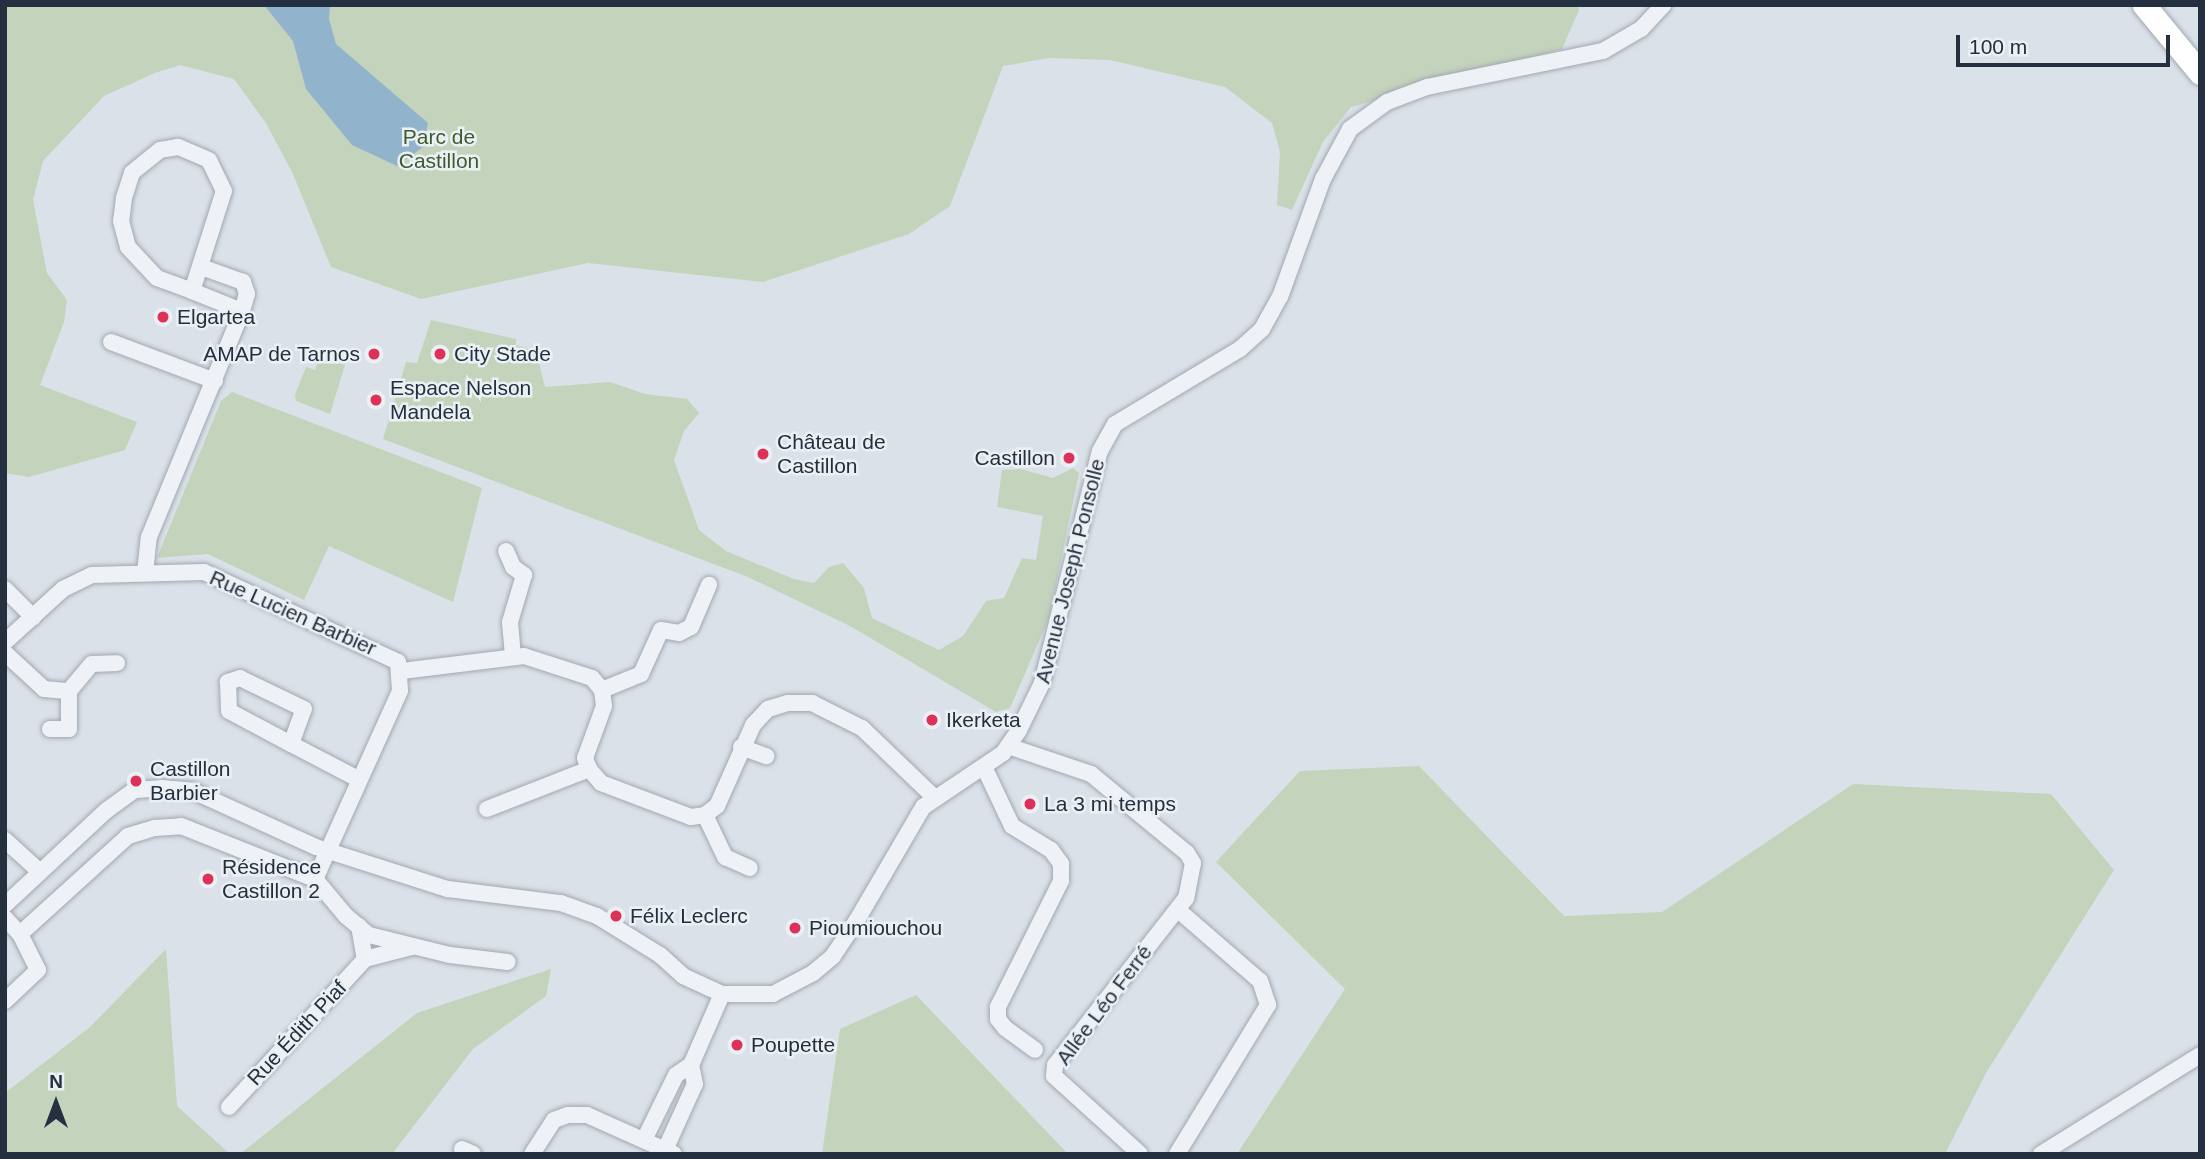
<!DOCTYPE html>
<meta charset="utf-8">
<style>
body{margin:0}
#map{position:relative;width:2205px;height:1159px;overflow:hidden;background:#dbe1e8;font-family:Arial,sans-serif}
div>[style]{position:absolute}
.green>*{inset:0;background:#c3d3bc}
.water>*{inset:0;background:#92b3cc}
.roads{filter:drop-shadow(0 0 2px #a0a8b2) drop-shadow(0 0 2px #a0a8b2)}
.street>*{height:16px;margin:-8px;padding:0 8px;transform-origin:8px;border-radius:8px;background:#eef2f6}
.secondary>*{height:23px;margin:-11.5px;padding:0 11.5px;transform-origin:11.5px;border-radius:11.5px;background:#fff}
.dots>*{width:19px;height:19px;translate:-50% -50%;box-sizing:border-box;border:4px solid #ebf0f5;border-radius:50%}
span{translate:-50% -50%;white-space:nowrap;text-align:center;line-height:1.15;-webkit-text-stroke:5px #ebf0f5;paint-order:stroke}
.park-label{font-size:21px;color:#3c5c30}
.poi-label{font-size:21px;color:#24303f}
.left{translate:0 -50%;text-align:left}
.right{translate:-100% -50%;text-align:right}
.street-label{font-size:21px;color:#24303f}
.frame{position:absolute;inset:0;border:7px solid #24303f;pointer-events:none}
.north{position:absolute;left:21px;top:1068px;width:70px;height:70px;-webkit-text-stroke:5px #ebf0f5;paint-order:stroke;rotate:0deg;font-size:19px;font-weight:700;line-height:28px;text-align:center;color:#24303f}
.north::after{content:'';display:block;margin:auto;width:24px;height:32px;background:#24303f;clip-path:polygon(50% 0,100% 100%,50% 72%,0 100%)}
.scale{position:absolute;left:1956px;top:35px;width:214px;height:32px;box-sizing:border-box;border:4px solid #24303f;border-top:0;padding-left:9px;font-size:21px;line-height:24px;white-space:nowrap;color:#24303f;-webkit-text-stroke:5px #ebf0f5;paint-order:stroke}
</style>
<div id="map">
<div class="green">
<i style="clip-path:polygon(5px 5px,1578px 5px,1579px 10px,1562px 49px,1351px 107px,1323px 142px,1292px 210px,1277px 205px,1280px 152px,1272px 123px,1225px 87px,1110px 60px,1050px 58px,1003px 66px,950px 206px,909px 234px,763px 282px,588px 263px,421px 299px,331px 267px,293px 174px,266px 123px,234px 79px,180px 65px,155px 73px,104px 96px,43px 161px,33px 200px,47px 273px,67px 300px,64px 322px,40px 385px,137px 422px,125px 450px,29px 477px,5px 473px)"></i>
<i style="clip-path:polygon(431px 320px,516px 339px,516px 345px,536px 351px,545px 387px,610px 382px,645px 394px,687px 399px,699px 413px,684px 431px,674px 460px,699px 530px,726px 551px,794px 579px,814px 583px,829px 567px,843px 563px,864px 588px,872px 618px,939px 650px,963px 636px,986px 601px,1004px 598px,1022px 558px,1036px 560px,1043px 516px,997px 507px,1002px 470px,1021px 469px,1053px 478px,1073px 468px,1079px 473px,1049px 618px,1010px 708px,996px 712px,850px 626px,748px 577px,383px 439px,406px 362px,417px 363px)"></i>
<i style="clip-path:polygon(320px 356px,345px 365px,330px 414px,296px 401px,295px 395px,306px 367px,315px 370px)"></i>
<i style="clip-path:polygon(232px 392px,482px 488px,453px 602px,329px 546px,304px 600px,208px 554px,157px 558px,221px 401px)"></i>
<i style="clip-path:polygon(1419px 766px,1564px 916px,1662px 912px,1853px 784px,2051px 794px,2114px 870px,1986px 1073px,1945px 1154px,1237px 1154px,1345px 989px,1216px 862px,1300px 771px)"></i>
<i style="clip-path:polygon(166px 949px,177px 1106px,230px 1154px,5px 1154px,5px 1093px,90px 1027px)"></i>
<i style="clip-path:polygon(551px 969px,546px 996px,473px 1049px,392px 1154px,240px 1154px,417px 1013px)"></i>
<i style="clip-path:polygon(916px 995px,1068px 1154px,822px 1154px,840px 1029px)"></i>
</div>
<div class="water">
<i style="clip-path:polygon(264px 5px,330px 5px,329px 19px,336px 44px,428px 123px,423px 147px,397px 166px,352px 145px,306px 89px,293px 41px)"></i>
</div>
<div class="roads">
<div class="street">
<i style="left:192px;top:291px;width:105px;rotate:-72.3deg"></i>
<i style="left:224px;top:191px;width:34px;rotate:-116deg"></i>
<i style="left:209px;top:160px;width:34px;rotate:-157deg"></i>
<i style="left:178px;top:147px;width:18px;rotate:171deg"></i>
<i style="left:160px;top:150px;width:36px;rotate:141deg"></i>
<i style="left:132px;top:173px;width:26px;rotate:108deg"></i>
<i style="left:124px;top:198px;width:23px;rotate:97deg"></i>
<i style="left:121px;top:221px;width:27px;rotate:75deg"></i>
<i style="left:128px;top:247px;width:42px;rotate:46.9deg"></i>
<i style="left:157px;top:278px;width:37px;rotate:20deg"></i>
<i style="left:192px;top:291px;width:54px;rotate:21.8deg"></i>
<i style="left:242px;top:311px;width:18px;rotate:-74deg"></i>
<i style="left:247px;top:294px;width:13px;rotate:-108deg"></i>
<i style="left:243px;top:282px;width:45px;rotate:-160.3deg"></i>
<i style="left:111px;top:342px;width:111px;rotate:20.6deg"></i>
<i style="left:506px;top:551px;width:17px;rotate:66deg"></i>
<i style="left:513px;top:567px;width:14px;rotate:36deg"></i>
<i style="left:524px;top:575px;width:49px;rotate:106.6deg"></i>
<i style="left:510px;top:622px;width:35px;rotate:85deg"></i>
<i style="left:145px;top:573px;width:36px;rotate:-84deg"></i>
<i style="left:149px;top:537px;width:244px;rotate:-67.6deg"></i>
<i style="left:5px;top:589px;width:40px;rotate:45deg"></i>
<i style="left:5px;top:642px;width:79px;rotate:-42.4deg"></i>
<i style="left:63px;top:589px;width:32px;rotate:-26deg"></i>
<i style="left:92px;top:575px;width:112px;rotate:-1.5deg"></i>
<i style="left:204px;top:572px;width:214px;rotate:24.9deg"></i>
<i style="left:398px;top:662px;width:29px;rotate:86deg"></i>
<i style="left:400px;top:691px;width:206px;rotate:114.3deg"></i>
<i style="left:5px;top:653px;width:53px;rotate:42.7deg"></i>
<i style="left:44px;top:689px;width:25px;rotate:5deg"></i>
<i style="left:402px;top:671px;width:123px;rotate:-7deg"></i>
<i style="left:524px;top:656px;width:71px;rotate:17.9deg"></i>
<i style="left:592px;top:678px;width:16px;rotate:50deg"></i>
<i style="left:602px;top:690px;width:16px;rotate:83deg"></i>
<i style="left:604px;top:706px;width:55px;rotate:110.1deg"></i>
<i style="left:585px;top:758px;width:12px;rotate:70deg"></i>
<i style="left:589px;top:769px;width:18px;rotate:49deg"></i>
<i style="left:601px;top:783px;width:96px;rotate:20.7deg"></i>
<i style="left:691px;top:817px;width:14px;rotate:-8deg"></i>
<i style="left:705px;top:815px;width:15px;rotate:-37deg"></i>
<i style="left:717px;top:806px;width:89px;rotate:-66deg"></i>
<i style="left:753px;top:725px;width:22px;rotate:-47deg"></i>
<i style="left:768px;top:709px;width:21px;rotate:-17deg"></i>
<i style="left:788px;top:703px;width:24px"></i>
<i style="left:812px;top:703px;width:56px;rotate:26.6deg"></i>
<i style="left:862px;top:728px;width:100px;rotate:43.8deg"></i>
<i style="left:602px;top:690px;width:42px;rotate:-22.3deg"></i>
<i style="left:641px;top:674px;width:48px;rotate:-65.6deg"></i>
<i style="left:661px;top:630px;width:18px;rotate:9deg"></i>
<i style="left:679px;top:633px;width:13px;rotate:-27deg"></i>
<i style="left:691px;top:627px;width:46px;rotate:-66.8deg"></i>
<i style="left:50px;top:729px;width:19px"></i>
<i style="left:69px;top:729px;width:38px;rotate:-90deg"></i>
<i style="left:69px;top:691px;width:35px;rotate:-50deg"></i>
<i style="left:92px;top:664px;width:25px;rotate:-2deg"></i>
<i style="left:291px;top:744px;width:37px;rotate:-70deg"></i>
<i style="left:304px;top:709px;width:71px;rotate:-154.2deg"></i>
<i style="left:240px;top:678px;width:13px;rotate:162deg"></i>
<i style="left:228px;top:682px;width:29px;rotate:88deg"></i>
<i style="left:229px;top:711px;width:70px;rotate:28deg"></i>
<i style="left:291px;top:744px;width:76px;rotate:27.6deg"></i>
<i style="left:1008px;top:746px;width:88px;rotate:18.6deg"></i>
<i style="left:1091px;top:774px;width:124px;rotate:39.5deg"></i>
<i style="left:1187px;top:853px;width:12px;rotate:59deg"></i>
<i style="left:1193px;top:863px;width:36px;rotate:101deg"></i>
<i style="left:1186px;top:898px;width:212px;rotate:128.1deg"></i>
<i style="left:1055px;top:1065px;width:11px;rotate:95deg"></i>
<i style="left:1054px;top:1076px;width:116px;rotate:42.2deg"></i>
<i style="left:741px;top:747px;width:27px;rotate:20deg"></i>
<i style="left:984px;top:767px;width:65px;rotate:64.6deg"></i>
<i style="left:1012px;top:826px;width:46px;rotate:31.6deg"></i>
<i style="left:1051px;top:850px;width:17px;rotate:54deg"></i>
<i style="left:1061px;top:864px;width:17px;rotate:90deg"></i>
<i style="left:1061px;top:881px;width:141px;rotate:116.6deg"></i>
<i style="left:998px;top:1007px;width:12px;rotate:90deg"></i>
<i style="left:998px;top:1019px;width:11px;rotate:52deg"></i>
<i style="left:1005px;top:1028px;width:37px;rotate:36deg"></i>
<i style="left:487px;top:809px;width:110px;rotate:-21.4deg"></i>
<i style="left:705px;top:815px;width:47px;rotate:64.5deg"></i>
<i style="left:725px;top:857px;width:27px;rotate:24deg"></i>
<i style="left:5px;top:840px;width:47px;rotate:42.4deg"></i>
<i style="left:315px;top:879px;width:48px;rotate:50deg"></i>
<i style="left:346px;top:916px;width:30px;rotate:40deg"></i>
<i style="left:369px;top:935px;width:83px;rotate:13.9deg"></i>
<i style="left:450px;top:955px;width:58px;rotate:6.9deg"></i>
<i style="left:5px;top:905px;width:139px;rotate:-43deg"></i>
<i style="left:107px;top:810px;width:34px;rotate:-36deg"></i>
<i style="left:135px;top:790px;width:26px;rotate:-4deg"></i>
<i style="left:161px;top:788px;width:32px;rotate:5deg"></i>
<i style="left:193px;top:791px;width:135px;rotate:24.5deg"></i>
<i style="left:316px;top:847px;width:139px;rotate:17.7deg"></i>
<i style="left:448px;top:889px;width:114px;rotate:7.1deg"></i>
<i style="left:561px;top:903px;width:38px;rotate:20deg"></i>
<i style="left:597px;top:916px;width:74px;rotate:31.8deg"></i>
<i style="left:660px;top:955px;width:31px;rotate:42deg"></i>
<i style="left:683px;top:976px;width:43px;rotate:24.8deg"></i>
<i style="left:722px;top:994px;width:51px"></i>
<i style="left:773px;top:994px;width:45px;rotate:-27.7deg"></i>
<i style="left:813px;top:973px;width:26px;rotate:-40deg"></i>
<i style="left:833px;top:956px;width:43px;rotate:-56.3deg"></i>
<i style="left:857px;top:920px;width:131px;rotate:-59.7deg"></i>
<i style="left:923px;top:807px;width:97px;rotate:-34deg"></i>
<i style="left:1003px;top:753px;width:28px;rotate:-55deg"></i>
<i style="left:1019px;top:730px;width:52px;rotate:-63.9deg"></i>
<i style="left:1042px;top:683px;width:239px;rotate:-76deg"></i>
<i style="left:1100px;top:451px;width:31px;rotate:-61deg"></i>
<i style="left:1115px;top:424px;width:146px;rotate:-31deg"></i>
<i style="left:1240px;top:349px;width:30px;rotate:-42deg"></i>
<i style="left:1262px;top:329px;width:37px;rotate:-61deg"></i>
<i style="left:1280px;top:297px;width:126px;rotate:-70deg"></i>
<i style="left:1323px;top:179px;width:57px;rotate:-61.6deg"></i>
<i style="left:1350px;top:129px;width:46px;rotate:-36.1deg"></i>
<i style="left:1387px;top:102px;width:43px;rotate:-20.6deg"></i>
<i style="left:1427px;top:87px;width:180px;rotate:-11.6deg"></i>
<i style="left:1603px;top:51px;width:44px;rotate:-30.1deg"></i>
<i style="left:1641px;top:29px;width:33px;rotate:-47deg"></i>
<i style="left:5px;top:918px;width:22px;rotate:47deg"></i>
<i style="left:20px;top:934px;width:40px;rotate:63.4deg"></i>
<i style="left:38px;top:970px;width:45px;rotate:136.8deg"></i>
<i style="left:359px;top:926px;width:34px;rotate:80deg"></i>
<i style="left:365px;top:959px;width:48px;rotate:-14.6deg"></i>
<i style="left:20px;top:934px;width:146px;rotate:-42.2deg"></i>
<i style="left:128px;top:836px;width:28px;rotate:-17deg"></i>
<i style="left:155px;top:828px;width:26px;rotate:-4deg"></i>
<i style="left:181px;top:826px;width:144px;rotate:21.6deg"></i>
<i style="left:229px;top:1107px;width:201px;rotate:-47.4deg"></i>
<i style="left:644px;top:1140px;width:72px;rotate:-63.8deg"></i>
<i style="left:676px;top:1075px;width:18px;rotate:-34deg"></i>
<i style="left:691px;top:1065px;width:77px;rotate:-66.4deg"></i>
<i style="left:462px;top:1149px;width:12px;rotate:24deg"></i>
<i style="left:665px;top:1150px;width:72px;rotate:-65.6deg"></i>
<i style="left:695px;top:1084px;width:19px;rotate:-102deg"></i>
<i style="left:532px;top:1154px;width:40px;rotate:-57.1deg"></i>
<i style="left:554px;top:1120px;width:15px;rotate:-20deg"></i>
<i style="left:568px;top:1115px;width:19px"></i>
<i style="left:587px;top:1115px;width:95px;rotate:24.1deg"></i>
<i style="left:1177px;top:1154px;width:175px;rotate:-58.6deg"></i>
<i style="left:1268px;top:1005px;width:25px;rotate:-108deg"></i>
<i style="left:1260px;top:981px;width:108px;rotate:-139.1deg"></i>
<i style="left:2041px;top:1154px;width:187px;rotate:-31.9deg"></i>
</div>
<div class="secondary">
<i style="left:2144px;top:5px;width:88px;rotate:50.5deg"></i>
</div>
</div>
<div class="dots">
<i style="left:163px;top:317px;background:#dc3159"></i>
<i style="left:374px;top:354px;background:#dc3159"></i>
<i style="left:440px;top:354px;background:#dc3159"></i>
<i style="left:376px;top:400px;background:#dc3159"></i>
<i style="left:763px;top:454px;background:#dc3159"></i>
<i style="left:1069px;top:458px;background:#dc3159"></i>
<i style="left:932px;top:720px;background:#dc3159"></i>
<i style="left:136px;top:781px;background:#dc3159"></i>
<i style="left:1030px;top:804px;background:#dc3159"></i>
<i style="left:208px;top:879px;background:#dc3159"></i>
<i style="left:616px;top:916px;background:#dc3159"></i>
<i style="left:795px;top:928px;background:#dc3159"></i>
<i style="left:737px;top:1045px;background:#dc3159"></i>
</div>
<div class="park-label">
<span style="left:439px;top:149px">Parc de<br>Castillon</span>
</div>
<div class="poi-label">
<span class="left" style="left:177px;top:317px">Elgartea</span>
<span class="right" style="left:360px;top:354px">AMAP de Tarnos</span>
<span class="left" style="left:454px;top:354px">City Stade</span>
<span class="left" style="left:390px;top:400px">Espace Nelson<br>Mandela</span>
<span class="left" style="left:777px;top:454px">Château de<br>Castillon</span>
<span class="right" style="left:1055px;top:458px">Castillon</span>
<span class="left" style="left:946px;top:720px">Ikerketa</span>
<span class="left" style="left:150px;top:781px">Castillon<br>Barbier</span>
<span class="left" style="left:1044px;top:804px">La 3 mi temps</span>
<span class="left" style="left:222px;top:879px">Résidence<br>Castillon 2</span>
<span class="left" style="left:630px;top:916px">Félix Leclerc</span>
<span class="left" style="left:809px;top:928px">Pioumiouchou</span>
<span class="left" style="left:751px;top:1045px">Poupette</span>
</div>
<div class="street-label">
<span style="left:1070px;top:571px;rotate:-76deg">Avenue Joseph Ponsolle</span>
<span style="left:293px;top:613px;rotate:24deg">Rue Lucien Barbier</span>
<span style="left:1104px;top:1005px;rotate:-53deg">Allée Léo Ferré</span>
<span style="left:297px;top:1033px;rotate:-47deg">Rue Édith Piaf</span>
</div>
<div class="frame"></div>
<div class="north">N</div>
<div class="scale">100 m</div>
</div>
